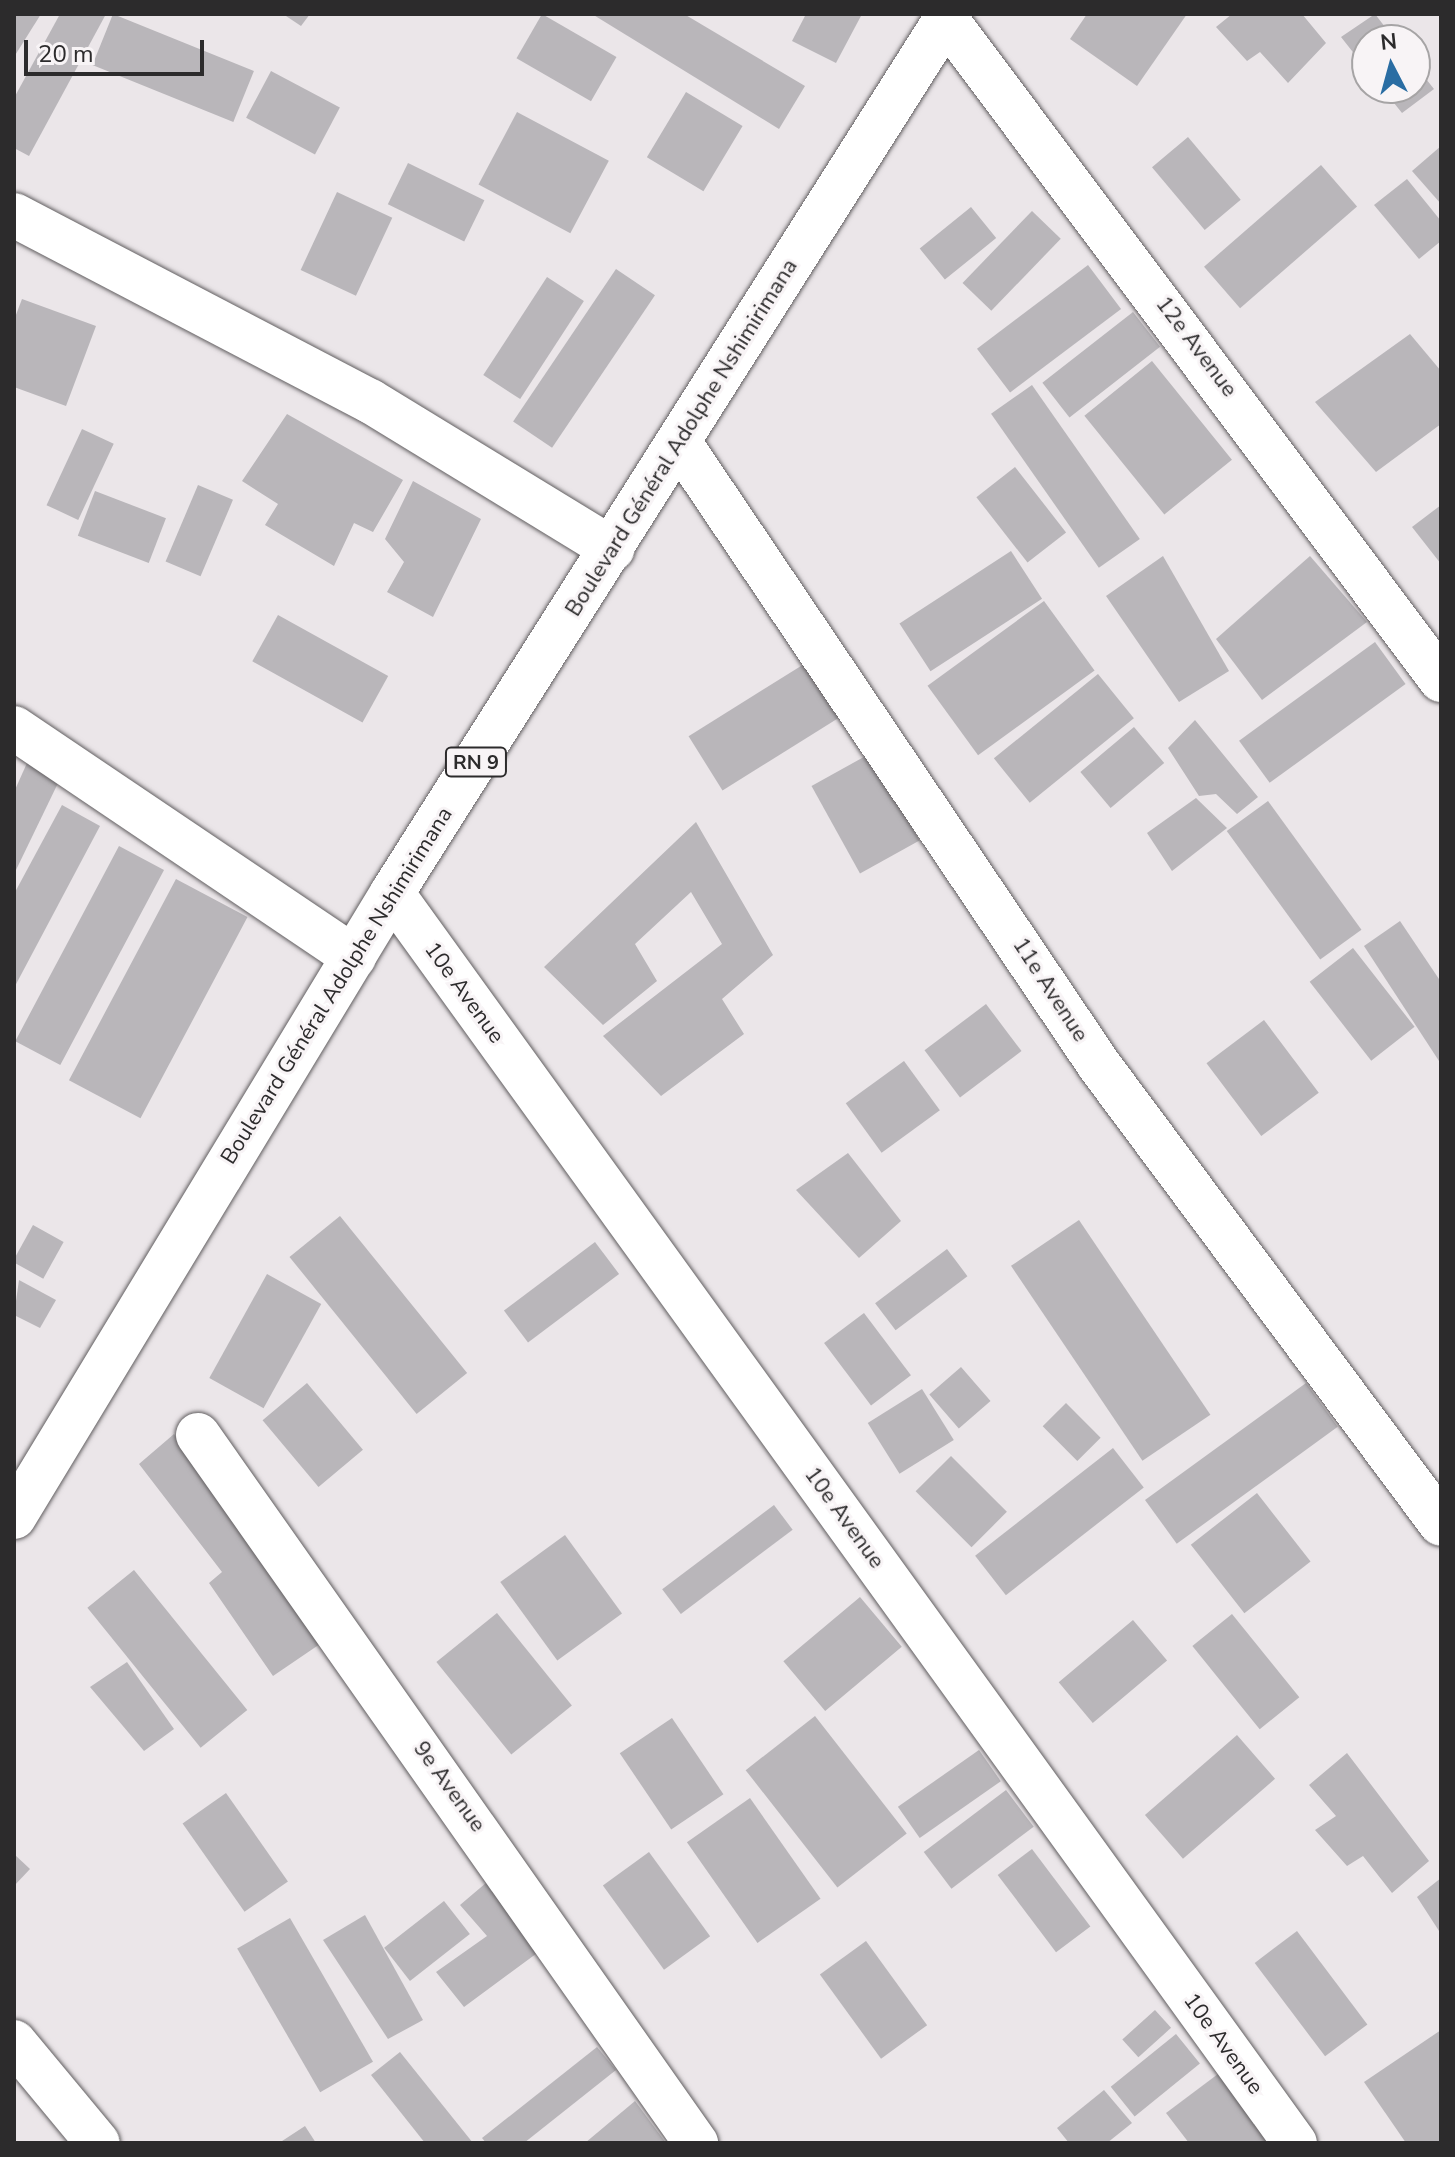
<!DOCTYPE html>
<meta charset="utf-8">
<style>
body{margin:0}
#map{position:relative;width:1455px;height:2157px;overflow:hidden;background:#ebe6e9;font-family:"Nunito Sans",sans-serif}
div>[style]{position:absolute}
.building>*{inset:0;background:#b9b6ba;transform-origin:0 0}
.roads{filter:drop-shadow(0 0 2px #615e60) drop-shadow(0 0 2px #615e60)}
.minor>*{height:44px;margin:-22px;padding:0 22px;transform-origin:22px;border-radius:22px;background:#fff}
.major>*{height:44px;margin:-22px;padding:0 22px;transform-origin:22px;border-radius:22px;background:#fff}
span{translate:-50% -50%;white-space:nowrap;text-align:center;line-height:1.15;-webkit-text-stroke:6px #f8f4f6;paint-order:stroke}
.shield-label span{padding:2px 6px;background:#f8f4f6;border:2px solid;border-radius:6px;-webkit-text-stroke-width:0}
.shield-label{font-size:20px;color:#2c2b2c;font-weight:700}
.street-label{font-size:22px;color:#2c2b2c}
.frame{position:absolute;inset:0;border:16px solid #2c2b2c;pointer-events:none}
.north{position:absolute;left:1351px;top:24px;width:80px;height:80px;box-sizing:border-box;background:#f8f4f6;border:2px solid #a6a4a5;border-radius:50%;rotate:354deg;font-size:22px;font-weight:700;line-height:32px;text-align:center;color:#2c2b2c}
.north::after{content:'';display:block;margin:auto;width:28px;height:36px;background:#2a6da3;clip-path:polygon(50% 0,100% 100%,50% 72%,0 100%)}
.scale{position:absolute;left:24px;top:40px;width:180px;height:36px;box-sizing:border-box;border:4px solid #2c2b2c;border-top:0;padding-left:10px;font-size:24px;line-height:28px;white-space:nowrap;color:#2c2b2c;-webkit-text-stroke:6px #f8f4f6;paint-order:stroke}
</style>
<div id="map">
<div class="building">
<i style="clip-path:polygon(14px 14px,41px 14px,14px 57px)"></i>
<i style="clip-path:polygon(60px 14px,106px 14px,29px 156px,14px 148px,14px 98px)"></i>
<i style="left:113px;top:14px;width:152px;height:55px;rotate:22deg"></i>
<i style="clip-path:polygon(283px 14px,310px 14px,301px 26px)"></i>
<i style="left:542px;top:14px;width:86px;height:51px;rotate:30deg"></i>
<i style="clip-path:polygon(592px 14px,684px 14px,805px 86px,779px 129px)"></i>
<i style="clip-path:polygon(806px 14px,862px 14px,836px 63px,792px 41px)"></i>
<i style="clip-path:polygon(1087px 14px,1187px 14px,1137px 86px,1070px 39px)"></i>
<i style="clip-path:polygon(1232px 14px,1302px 14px,1326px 43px,1288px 83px,1260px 52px,1247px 61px,1216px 27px)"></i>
<i style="clip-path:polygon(1375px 14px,1395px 40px,1367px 40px,1367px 70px,1341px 37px)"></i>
<i style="clip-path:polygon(1415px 65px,1434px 89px,1402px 113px,1382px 88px,1415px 88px)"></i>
<i style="left:271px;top:71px;width:78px;height:53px;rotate:28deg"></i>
<i style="left:686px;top:92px;width:66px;height:76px;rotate:31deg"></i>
<i style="left:517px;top:112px;width:104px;height:82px;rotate:28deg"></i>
<i style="left:1188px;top:137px;width:82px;height:47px;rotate:50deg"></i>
<i style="clip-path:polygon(1441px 146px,1441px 204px,1412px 171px)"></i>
<i style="left:408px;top:163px;width:85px;height:46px;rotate:26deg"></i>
<i style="left:1321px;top:165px;width:55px;height:155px;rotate:49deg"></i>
<i style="clip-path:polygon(1407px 179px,1441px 221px,1441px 241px,1419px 259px,1374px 205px)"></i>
<i style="left:337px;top:192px;width:61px;height:86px;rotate:25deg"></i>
<i style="left:971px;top:207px;width:40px;height:66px;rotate:51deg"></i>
<i style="left:1032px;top:211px;width:40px;height:100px;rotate:44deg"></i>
<i style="left:1088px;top:265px;width:55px;height:139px;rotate:53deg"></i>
<i style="left:616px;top:269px;width:47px;height:184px;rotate:34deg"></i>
<i style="left:547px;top:277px;width:44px;height:117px;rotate:33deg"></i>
<i style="clip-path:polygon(22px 299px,96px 326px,66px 406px,14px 387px,14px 320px)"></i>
<i style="left:1133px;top:312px;width:44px;height:115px;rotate:52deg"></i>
<i style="clip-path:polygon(1410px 334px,1441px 371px,1441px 424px,1376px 472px,1315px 402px)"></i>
<i style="left:1152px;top:361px;width:127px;height:87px;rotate:51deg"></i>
<i style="left:1032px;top:385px;width:188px;height:50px;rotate:55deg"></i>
<i style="clip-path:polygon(287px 414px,403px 480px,373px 532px,354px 523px,334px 566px,265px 525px,278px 504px,242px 481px)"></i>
<i style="left:82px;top:429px;width:35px;height:84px;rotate:25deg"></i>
<i style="left:1015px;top:467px;width:83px;height:49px;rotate:52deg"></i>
<i style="clip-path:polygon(413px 481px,481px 519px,433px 617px,387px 592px,404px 562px,385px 539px)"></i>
<i style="left:198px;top:485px;width:38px;height:83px;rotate:23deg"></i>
<i style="left:95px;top:491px;width:76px;height:48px;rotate:21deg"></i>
<i style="clip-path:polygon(1441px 505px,1441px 564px,1412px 527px)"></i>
<i style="left:1011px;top:551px;width:57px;height:133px;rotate:57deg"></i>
<i style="clip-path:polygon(1163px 556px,1229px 671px,1179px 702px,1106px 596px)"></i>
<i style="clip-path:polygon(1310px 556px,1367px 622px,1262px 700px,1216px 639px)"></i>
<i style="left:1044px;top:601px;width:86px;height:144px;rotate:54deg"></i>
<i style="left:278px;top:615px;width:126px;height:53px;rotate:29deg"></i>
<i style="left:1375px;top:642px;width:52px;height:168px;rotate:54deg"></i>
<i style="left:809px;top:661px;width:64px;height:142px;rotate:58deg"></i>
<i style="left:1098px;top:674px;width:57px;height:134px;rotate:51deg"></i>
<i style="clip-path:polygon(1195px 720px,1258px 797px,1237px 814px,1216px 794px,1199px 796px,1168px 748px)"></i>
<i style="left:1134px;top:727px;width:47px;height:70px;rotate:50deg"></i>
<i style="left:871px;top:753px;width:100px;height:68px;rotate:61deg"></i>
<i style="clip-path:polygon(27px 763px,60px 779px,16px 870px,14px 792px)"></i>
<i style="clip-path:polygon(1196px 798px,1227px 828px,1172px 871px,1147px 833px)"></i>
<i style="left:1268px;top:801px;width:159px;height:51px;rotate:54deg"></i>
<i style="clip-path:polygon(62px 805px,100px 826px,14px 988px,14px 894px)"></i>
<i style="clip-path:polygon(696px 822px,773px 955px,722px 999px,744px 1034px,661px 1096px,603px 1036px,722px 944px,691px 892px,635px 944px,657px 981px,603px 1025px,544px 967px)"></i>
<i style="left:119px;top:846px;width:51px;height:221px;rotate:28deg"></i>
<i style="left:176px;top:879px;width:81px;height:228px;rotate:28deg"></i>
<i style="clip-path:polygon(1400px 921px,1441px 982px,1439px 1061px,1364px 946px)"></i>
<i style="left:1353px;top:948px;width:100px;height:55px;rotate:52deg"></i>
<i style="left:986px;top:1004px;width:59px;height:77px;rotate:53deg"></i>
<i style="left:1264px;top:1020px;width:91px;height:72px;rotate:53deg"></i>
<i style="left:904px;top:1061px;width:61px;height:72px;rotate:54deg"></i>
<i style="clip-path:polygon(848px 1153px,901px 1221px,859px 1258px,796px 1190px)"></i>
<i style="left:340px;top:1216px;width:202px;height:65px;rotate:51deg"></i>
<i style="left:1079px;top:1220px;width:235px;height:82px;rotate:56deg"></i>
<i style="left:33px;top:1225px;width:35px;height:42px;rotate:29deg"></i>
<i style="left:595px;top:1242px;width:40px;height:114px;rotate:53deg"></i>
<i style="left:947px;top:1249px;width:34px;height:90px;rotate:53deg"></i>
<i style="left:267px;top:1274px;width:62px;height:119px;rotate:29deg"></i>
<i style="clip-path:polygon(19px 1280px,56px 1300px,40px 1328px,14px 1315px)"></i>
<i style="left:864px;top:1313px;width:78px;height:50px;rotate:53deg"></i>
<i style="left:961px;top:1367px;width:45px;height:42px;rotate:49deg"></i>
<i style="left:307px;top:1383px;width:87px;height:58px;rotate:50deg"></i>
<i style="left:1306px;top:1383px;width:54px;height:199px;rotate:54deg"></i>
<i style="left:922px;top:1389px;width:60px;height:64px;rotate:58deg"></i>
<i style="left:1066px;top:1403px;width:49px;height:33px;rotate:45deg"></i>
<i style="clip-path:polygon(174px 1434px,320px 1644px,273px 1676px,209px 1583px,222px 1572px,139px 1464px)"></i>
<i style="left:1113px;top:1448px;width:50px;height:175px;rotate:52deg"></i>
<i style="left:951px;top:1456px;width:79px;height:50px;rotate:45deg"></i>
<i style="left:1257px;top:1493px;width:87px;height:84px;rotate:52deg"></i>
<i style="left:774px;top:1505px;width:31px;height:140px;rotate:53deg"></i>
<i style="left:565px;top:1535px;width:97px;height:80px;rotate:54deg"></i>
<i style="left:134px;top:1570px;width:180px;height:60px;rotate:51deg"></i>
<i style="left:860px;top:1597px;width:65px;height:100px;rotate:50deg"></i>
<i style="left:497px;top:1613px;width:119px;height:78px;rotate:51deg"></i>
<i style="left:1232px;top:1614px;width:107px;height:51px;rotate:51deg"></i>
<i style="left:1133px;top:1620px;width:53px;height:97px;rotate:50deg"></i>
<i style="clip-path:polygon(127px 1662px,174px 1729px,144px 1751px,90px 1687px)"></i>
<i style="left:815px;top:1716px;width:149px;height:88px;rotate:52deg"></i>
<i style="left:672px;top:1718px;width:92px;height:63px;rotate:56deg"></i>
<i style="left:1237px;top:1735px;width:58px;height:122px;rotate:49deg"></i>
<i style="left:979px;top:1750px;width:38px;height:99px;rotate:55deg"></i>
<i style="clip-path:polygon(1347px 1753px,1429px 1861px,1392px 1893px,1363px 1856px,1347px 1866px,1315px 1830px,1336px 1816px,1309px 1785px)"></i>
<i style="left:1006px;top:1790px;width:46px;height:103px;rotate:53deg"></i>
<i style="left:226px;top:1793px;width:108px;height:53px;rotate:55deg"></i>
<i style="left:750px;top:1798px;width:123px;height:77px;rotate:55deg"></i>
<i style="left:1032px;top:1849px;width:97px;height:43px;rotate:53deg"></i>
<i style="left:649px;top:1852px;width:104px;height:57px;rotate:54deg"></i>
<i style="clip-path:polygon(14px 1854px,30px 1869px,14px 1886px)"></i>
<i style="clip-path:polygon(493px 1877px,544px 1948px,464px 2007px,436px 1972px,487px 1936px,460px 1905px)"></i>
<i style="clip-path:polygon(1441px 1878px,1441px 1934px,1417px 1897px)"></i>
<i style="left:444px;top:1901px;width:42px;height:76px;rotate:52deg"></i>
<i style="clip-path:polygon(365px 1915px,423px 2020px,388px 2039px,323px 1940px)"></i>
<i style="left:290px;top:1918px;width:166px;height:61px;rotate:60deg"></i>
<i style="left:1297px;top:1931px;width:117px;height:53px;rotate:53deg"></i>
<i style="left:866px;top:1941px;width:104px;height:57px;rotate:54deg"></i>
<i style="left:1155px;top:2010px;width:24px;height:44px;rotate:48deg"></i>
<i style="clip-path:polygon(1441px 2030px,1441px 2143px,1406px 2143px,1364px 2082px)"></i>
<i style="left:1176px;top:2034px;width:38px;height:84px;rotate:51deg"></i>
<i style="clip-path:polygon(597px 2047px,616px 2070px,524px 2143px,486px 2143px,482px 2138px)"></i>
<i style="clip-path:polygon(400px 2052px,473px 2143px,425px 2143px,371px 2075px)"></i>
<i style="clip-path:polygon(1222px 2071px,1277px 2143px,1189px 2143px,1166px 2113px)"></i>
<i style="clip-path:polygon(1104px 2090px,1132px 2123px,1107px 2143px,1069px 2143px,1057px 2128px)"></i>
<i style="clip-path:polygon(635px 2101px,666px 2143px,585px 2143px)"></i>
<i style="clip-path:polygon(305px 2126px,316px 2143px,279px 2143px)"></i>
</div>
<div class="roads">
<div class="minor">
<i style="left:946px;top:19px;width:826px;rotate:53.17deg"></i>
<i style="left:14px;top:215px;width:402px;rotate:27.6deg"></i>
<i style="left:370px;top:401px;width:284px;rotate:31.4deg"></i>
<i style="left:679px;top:442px;width:751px;rotate:56.01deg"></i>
<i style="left:1099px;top:1065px;width:572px;rotate:53.31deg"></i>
<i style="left:14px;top:728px;width:410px;rotate:34deg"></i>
<i style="left:392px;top:893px;width:1542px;rotate:54.16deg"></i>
<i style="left:198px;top:1435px;width:866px;rotate:54.88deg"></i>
<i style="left:14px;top:2042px;width:131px;rotate:50.3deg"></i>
</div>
<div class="major">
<i style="left:14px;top:1517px;width:730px;rotate:-58.79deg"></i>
<i style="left:392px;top:893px;width:1041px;rotate:-57.64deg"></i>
</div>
</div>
<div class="shield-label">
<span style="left:476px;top:762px">RN 9</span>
</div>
<div class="street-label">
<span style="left:1196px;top:347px;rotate:53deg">12e Avenue</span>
<span style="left:682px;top:438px;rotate:-58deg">Boulevard Général Adolphe Nshimirimana</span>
<span style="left:337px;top:986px;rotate:-58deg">Boulevard Général Adolphe Nshimirimana</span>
<span style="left:1050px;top:990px;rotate:57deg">11e Avenue</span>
<span style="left:464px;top:993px;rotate:54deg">10e Avenue</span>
<span style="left:844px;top:1518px;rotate:54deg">10e Avenue</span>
<span style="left:449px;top:1787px;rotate:54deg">9e Avenue</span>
<span style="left:1223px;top:2044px;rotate:54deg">10e Avenue</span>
</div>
<div class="frame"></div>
<div class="north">N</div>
<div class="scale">20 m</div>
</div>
